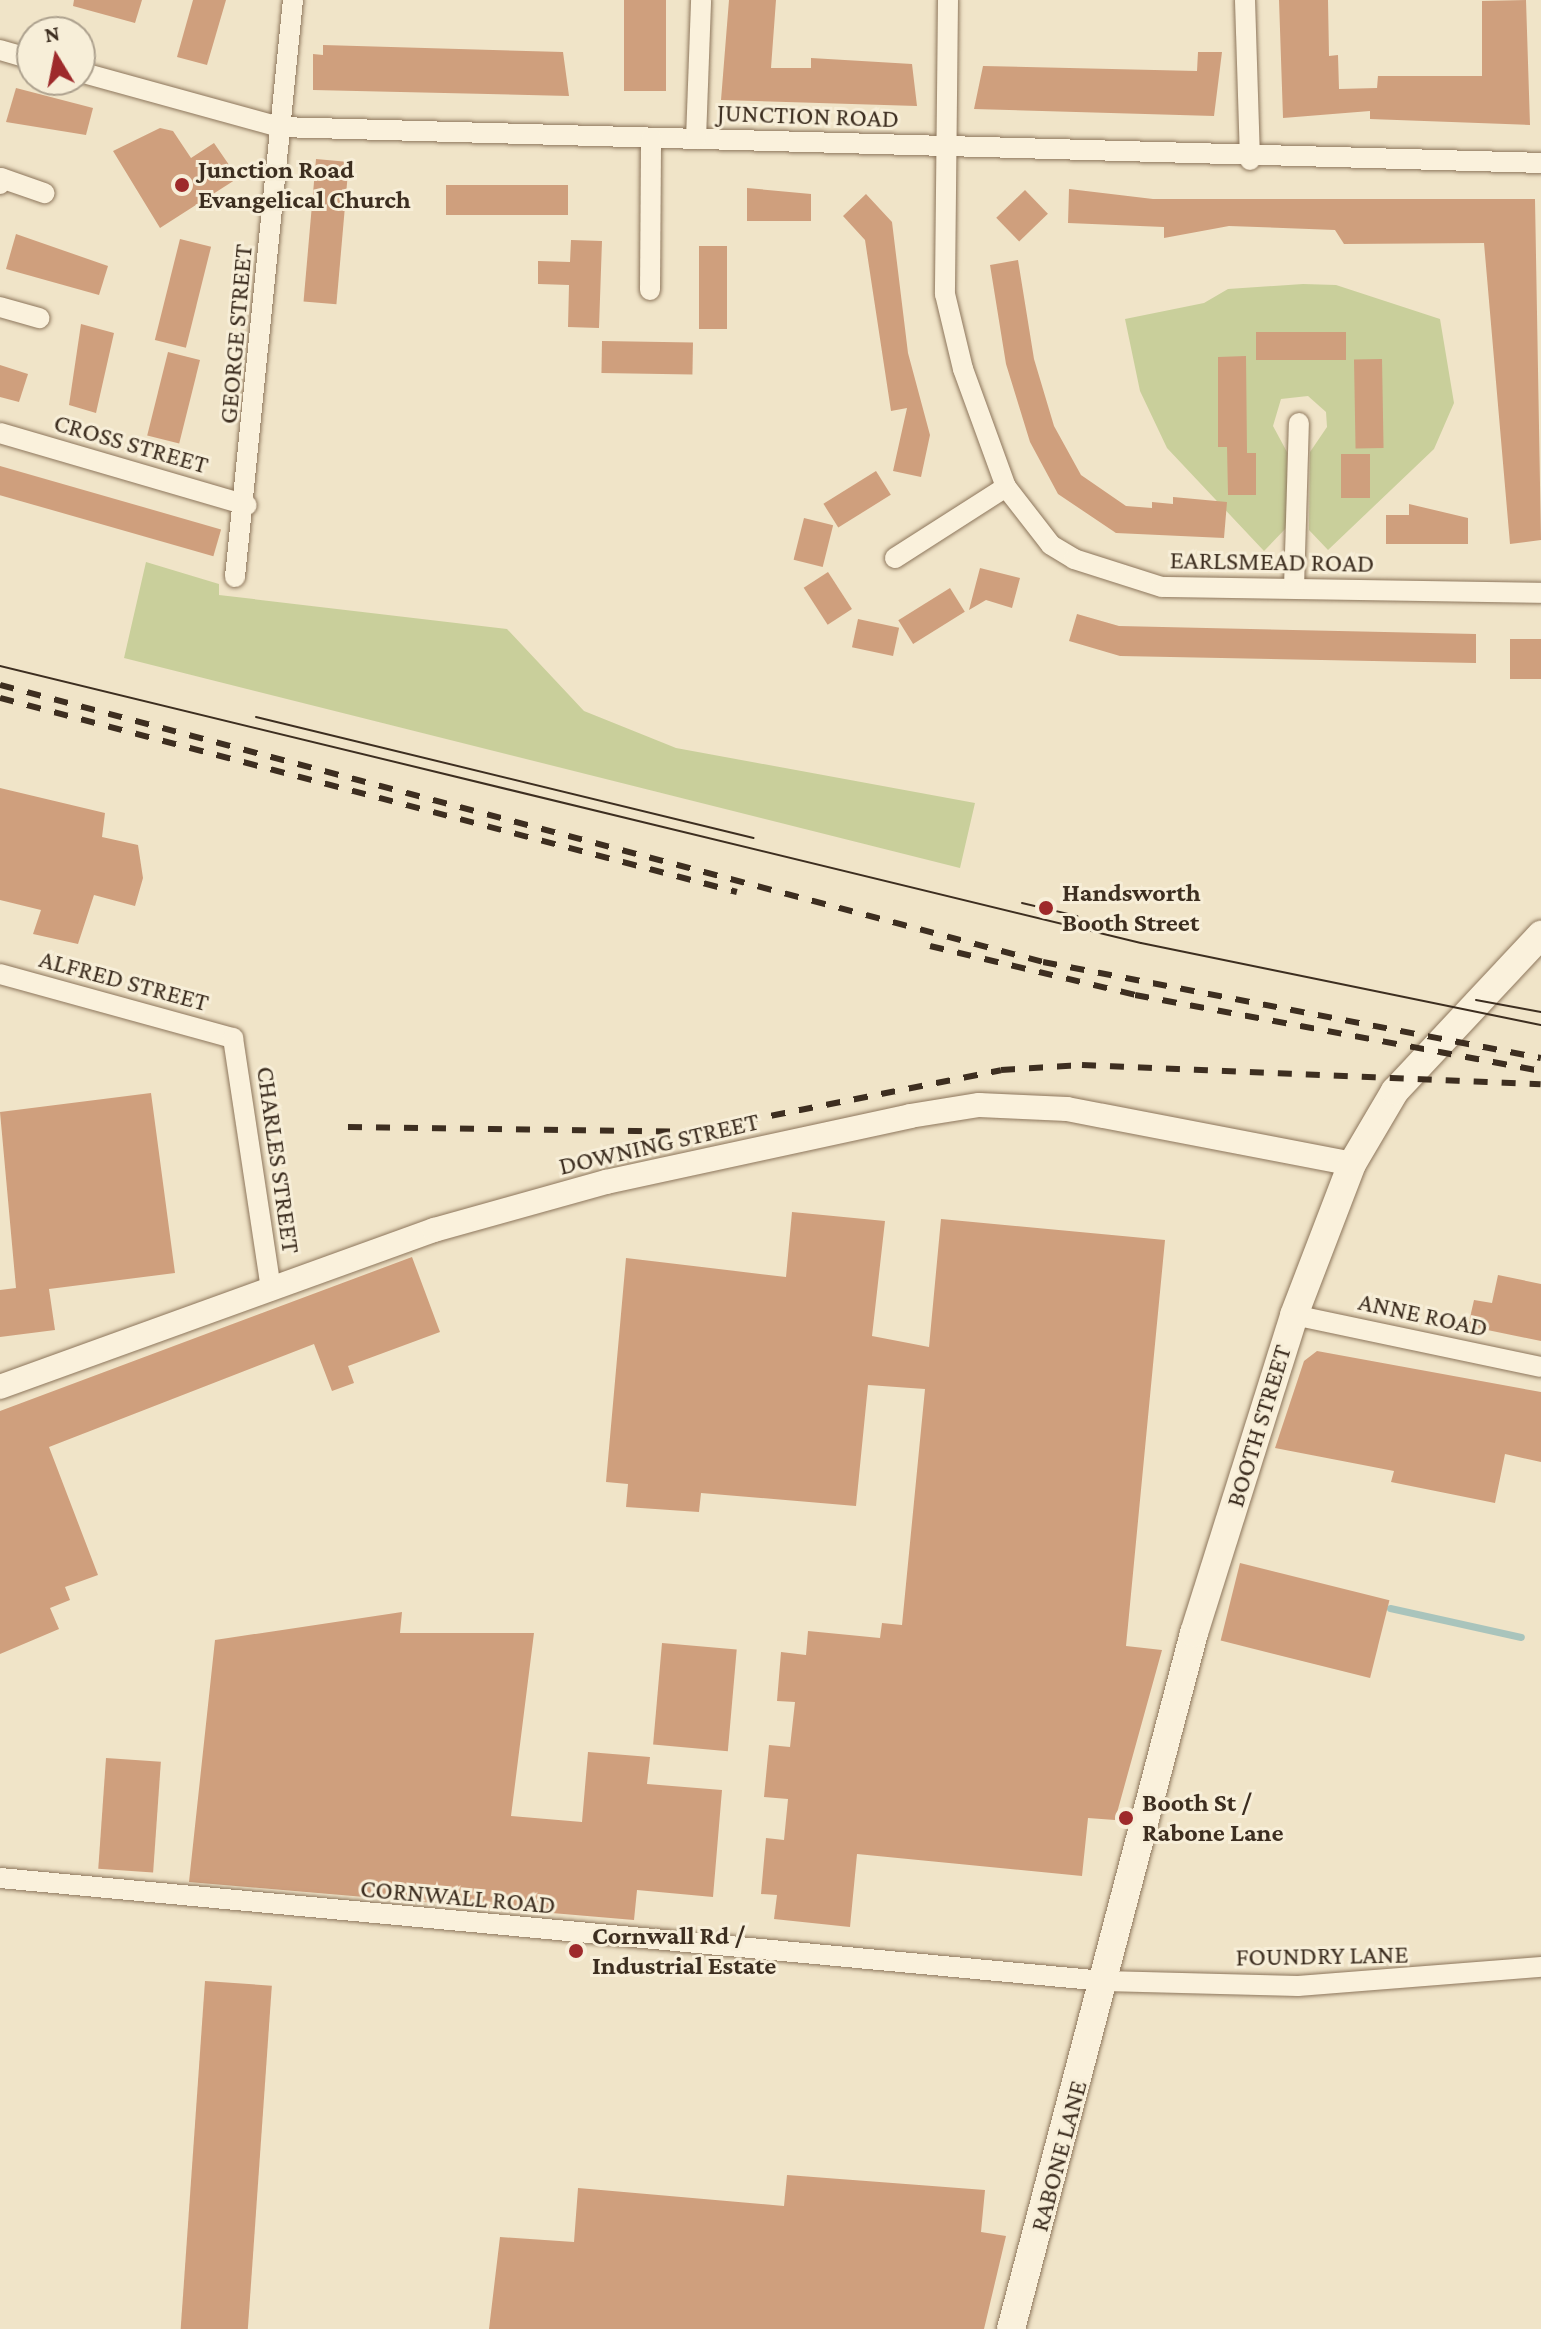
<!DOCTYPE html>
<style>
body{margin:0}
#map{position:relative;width:1541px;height:2329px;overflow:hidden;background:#f0e4c8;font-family:"Crimson Pro",serif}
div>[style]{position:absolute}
.green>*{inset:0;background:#c9cf9b}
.stream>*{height:7px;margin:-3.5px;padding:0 3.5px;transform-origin:3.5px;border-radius:3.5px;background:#a9c4bc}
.building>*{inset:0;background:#cf9f7d;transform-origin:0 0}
.roads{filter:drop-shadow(0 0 2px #8d765c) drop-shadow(0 0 2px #8d765c)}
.minor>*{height:20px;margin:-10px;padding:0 10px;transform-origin:10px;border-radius:10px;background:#faf1dc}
.tertiary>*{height:24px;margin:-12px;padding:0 12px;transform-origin:12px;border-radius:12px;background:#faf1dc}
.secondary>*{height:28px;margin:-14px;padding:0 14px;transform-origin:14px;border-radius:14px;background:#faf1dc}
.tram>*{height:2px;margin:-1px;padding:0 1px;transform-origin:1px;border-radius:1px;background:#3d2e20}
.rail>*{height:6px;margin-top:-3px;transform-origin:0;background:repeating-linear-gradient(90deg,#3d2e20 0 14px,transparent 0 28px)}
.dots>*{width:22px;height:22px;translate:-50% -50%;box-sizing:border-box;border:4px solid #f7eed8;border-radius:50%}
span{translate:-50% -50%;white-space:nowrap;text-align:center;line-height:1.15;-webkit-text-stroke:6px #f7eed8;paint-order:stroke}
.street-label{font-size:26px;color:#3d2e20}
.poi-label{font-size:26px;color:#3d2e20;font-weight:700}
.left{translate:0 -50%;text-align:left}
.north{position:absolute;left:16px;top:16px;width:80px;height:80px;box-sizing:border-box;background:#f7eed8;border:2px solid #ada18e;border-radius:50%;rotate:350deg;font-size:22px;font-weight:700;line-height:32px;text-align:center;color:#3d2e20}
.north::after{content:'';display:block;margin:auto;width:28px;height:36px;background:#9e2a2b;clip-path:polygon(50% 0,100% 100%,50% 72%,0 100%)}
</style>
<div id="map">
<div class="green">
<i style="clip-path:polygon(1303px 284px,1336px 285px,1440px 319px,1454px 403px,1434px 449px,1328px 550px,1309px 530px,1310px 452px,1327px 427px,1326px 412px,1308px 396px,1281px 399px,1273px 426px,1287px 452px,1287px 527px,1264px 551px,1167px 448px,1140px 391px,1125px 319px,1204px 303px,1228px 289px)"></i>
<i style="clip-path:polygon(146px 562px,219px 584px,219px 595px,507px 629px,584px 711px,676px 748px,975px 803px,960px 868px,124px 658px)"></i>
</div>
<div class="stream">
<i style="left:1390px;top:1608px;width:134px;rotate:12.5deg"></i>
</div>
<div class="building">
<i style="clip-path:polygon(74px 0,142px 0,135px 23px,73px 6px)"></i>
<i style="clip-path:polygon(193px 0,226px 0,207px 65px,177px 57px)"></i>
<i style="left:624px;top:0;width:42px;height:91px"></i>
<i style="clip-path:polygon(729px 0,776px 0,771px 68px,811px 68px,811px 58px,912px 64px,917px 106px,721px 100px)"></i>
<i style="clip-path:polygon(1279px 0,1328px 0,1329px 56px,1338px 55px,1339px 89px,1377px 88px,1378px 76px,1482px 76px,1482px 1px,1526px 0,1530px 125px,1370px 119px,1370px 111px,1283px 118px)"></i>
<i style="clip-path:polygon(323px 45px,563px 52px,569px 96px,313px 90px,313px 54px,323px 55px)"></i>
<i style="clip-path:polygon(1198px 52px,1222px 52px,1214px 116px,974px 109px,983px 66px,1197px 71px)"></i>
<i style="clip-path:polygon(16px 88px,93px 108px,86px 135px,6px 122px)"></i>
<i style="clip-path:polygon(160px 128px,173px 131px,191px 158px,214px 143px,238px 178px,160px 228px,113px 151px)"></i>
<i style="left:316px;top:159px;width:33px;height:143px;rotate:5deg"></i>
<i style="left:446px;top:185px;width:122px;height:30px"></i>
<i style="clip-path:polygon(747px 188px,811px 194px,811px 221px,747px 221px)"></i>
<i style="clip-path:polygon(1069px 189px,1153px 199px,1535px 199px,1541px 540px,1510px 544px,1484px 243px,1344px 244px,1335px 230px,1229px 226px,1164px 238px,1164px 227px,1068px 223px)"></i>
<i style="left:1025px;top:190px;width:33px;height:40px;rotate:46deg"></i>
<i style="clip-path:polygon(866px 194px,892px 222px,908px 353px,930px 435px,921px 477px,893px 471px,907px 408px,891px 411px,865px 240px,843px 216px)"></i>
<i style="clip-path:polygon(16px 234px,108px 266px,99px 295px,6px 269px)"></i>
<i style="left:180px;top:239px;width:32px;height:104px;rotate:14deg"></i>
<i style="clip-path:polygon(571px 240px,602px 241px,599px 328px,568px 327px,569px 285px,538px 284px,538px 261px,570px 262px)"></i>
<i style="left:699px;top:246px;width:28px;height:83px"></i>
<i style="clip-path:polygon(1018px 260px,1034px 359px,1054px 426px,1081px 475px,1126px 506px,1152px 508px,1152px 502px,1173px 504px,1173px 497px,1227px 502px,1224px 538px,1116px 533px,1058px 494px,1030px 442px,1006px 364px,990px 265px)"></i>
<i style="clip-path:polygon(81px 324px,114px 333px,96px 413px,69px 405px)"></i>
<i style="left:1256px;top:332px;width:90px;height:28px"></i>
<i style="left:602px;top:341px;width:91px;height:32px;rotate:1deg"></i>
<i style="left:168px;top:352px;width:33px;height:86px;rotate:14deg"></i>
<i style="clip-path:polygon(1246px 356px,1247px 453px,1256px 453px,1256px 495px,1228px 495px,1227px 447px,1218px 447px,1218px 357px)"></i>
<i style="left:1382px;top:359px;width:89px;height:28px;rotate:89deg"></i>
<i style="clip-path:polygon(0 365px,28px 374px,19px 402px,0 397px)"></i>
<i style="left:1370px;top:454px;width:44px;height:29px;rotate:90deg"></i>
<i style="left:0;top:466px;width:230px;height:28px;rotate:16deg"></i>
<i style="left:876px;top:471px;width:28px;height:62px;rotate:58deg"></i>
<i style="clip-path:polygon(1409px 504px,1468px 518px,1468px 544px,1386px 544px,1386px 515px,1409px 515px)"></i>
<i style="left:804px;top:518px;width:30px;height:43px;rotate:14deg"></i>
<i style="clip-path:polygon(980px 568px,1020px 578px,1012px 608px,986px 600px,969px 610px)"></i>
<i style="left:828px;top:572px;width:44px;height:29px;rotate:57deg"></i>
<i style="left:950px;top:588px;width:28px;height:61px;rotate:58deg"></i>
<i style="clip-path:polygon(1077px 614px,1119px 626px,1476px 634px,1476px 663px,1120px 656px,1069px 641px)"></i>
<i style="left:858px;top:619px;width:42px;height:29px;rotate:12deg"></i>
<i style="left:1541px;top:639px;width:40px;height:31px;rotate:90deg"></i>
<i style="clip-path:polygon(0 788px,105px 813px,102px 837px,138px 845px,143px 878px,135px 906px,94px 895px,78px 944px,33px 934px,41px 910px,0 900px)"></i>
<i style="clip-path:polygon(151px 1093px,175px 1273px,49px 1289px,55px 1330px,0 1337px,0 1290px,16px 1288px,0 1112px)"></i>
<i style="clip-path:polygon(792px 1212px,885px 1221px,872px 1336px,929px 1347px,941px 1219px,1165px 1240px,1126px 1646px,1162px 1650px,1115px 1820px,1088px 1818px,1082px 1876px,857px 1854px,850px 1927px,774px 1919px,777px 1895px,761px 1894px,766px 1838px,784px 1840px,788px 1799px,764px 1797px,769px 1745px,790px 1747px,795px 1702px,777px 1701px,781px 1652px,806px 1655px,808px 1631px,880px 1638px,882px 1623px,902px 1625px,925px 1389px,868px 1385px,856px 1506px,701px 1493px,699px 1512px,626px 1507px,628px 1484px,606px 1482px,626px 1258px,786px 1277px)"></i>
<i style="clip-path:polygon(412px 1257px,440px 1332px,348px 1366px,354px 1383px,332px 1391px,314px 1344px,49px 1447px,98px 1575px,65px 1587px,70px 1600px,50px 1608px,59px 1629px,0 1654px,0 1411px)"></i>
<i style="clip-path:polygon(1498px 1275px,1541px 1284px,1541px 1341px,1468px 1326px,1474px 1300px,1492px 1303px)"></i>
<i style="clip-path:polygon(1317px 1351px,1541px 1392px,1541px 1462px,1505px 1454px,1495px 1503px,1391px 1482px,1394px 1471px,1275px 1448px,1304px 1361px)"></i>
<i style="left:1240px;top:1563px;width:154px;height:80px;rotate:14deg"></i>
<i style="clip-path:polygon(402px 1612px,400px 1633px,534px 1633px,511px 1816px,582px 1822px,588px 1752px,650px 1757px,647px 1784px,722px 1790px,713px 1897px,637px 1890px,634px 1920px,189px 1882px,215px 1640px)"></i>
<i style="left:662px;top:1643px;width:75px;height:102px;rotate:5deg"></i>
<i style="left:106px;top:1758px;width:55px;height:111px;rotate:4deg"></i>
<i style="left:205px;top:1981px;width:67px;height:349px;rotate:4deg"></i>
<i style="clip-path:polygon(787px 2175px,985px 2190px,981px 2232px,1006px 2236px,984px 2329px,489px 2329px,500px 2237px,574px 2242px,578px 2188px,784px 2206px)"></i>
</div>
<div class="roads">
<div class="minor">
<i style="left:948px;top:0;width:294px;rotate:90.6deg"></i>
<i style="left:945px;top:294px;width:77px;rotate:76.5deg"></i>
<i style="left:963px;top:369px;width:126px;rotate:70deg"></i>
<i style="left:1006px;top:487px;width:73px;rotate:52.2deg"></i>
<i style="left:1051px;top:545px;width:27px;rotate:31deg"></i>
<i style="left:1074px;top:559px;width:92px;rotate:17.7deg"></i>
<i style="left:1162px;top:587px;width:379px;rotate:0.9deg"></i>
<i style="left:1245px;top:0;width:160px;rotate:88.2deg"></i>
<i style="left:0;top:50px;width:33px;rotate:16deg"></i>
<i style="left:80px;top:72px;width:206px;rotate:15.4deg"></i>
<i style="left:279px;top:127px;width:1263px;rotate:1.63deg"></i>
<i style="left:696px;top:139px;width:139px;rotate:-87.9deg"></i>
<i style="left:0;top:184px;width:6px;rotate:-81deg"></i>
<i style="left:1px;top:178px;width:46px;rotate:19.2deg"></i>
<i style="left:650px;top:290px;width:152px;rotate:-89.6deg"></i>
<i style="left:0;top:307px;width:41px;rotate:15.8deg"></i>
<i style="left:0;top:433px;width:257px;rotate:16.3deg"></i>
<i style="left:895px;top:558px;width:132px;rotate:-32.6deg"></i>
<i style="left:235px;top:577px;width:580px;rotate:-84.26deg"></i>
<i style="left:1294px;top:588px;width:165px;rotate:-88.3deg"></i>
<i style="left:0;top:974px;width:242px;rotate:15.4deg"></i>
<i style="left:233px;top:1038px;width:254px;rotate:81.4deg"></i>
<i style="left:1294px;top:1315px;width:252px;rotate:11.9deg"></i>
<i style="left:0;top:1878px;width:1109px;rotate:5.33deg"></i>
<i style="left:1104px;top:1981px;width:194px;rotate:1.5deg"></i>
<i style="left:1298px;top:1986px;width:244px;rotate:-4.5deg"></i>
</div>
<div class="tertiary">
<i style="left:0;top:1387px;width:462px;rotate:-19.9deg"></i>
<i style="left:434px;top:1230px;width:179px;rotate:-15.6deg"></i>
<i style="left:606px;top:1182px;width:311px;rotate:-12.2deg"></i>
<i style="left:910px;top:1116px;width:70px;rotate:-9.1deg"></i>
<i style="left:979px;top:1105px;width:88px;rotate:2.6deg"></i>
<i style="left:1067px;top:1109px;width:290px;rotate:10.9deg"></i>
</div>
<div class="secondary">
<i style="left:1011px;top:2329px;width:720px;rotate:-75.27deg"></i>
<i style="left:1194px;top:1633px;width:333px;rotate:-72.5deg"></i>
<i style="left:1294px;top:1315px;width:162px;rotate:-69deg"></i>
<i style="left:1352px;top:1164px;width:85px;rotate:-59.5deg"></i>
<i style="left:1395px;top:1091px;width:214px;rotate:-46.9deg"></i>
</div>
</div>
<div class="tram">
<i style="left:0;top:666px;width:1174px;rotate:13.65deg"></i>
<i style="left:1141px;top:943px;width:408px;rotate:11.6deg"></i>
<i style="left:256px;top:717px;width:512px;rotate:13.66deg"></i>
<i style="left:1022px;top:903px;width:57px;rotate:13.3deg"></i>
<i style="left:1476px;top:1000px;width:66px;rotate:10.5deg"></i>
</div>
<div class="rail">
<i style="left:0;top:685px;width:1079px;rotate:14.87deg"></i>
<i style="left:1043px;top:962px;width:507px;rotate:10.91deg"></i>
<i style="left:0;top:698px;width:762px;rotate:14.75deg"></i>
<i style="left:930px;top:946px;width:211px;rotate:13.4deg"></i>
<i style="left:1135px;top:995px;width:413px;rotate:10.6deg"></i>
<i style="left:348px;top:1127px;width:341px;rotate:0.8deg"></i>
<i style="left:689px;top:1132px;width:318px;rotate:-11.2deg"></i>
<i style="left:1001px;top:1070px;width:81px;rotate:-3.5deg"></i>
<i style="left:1082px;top:1065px;width:459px;rotate:2.4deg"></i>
</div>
<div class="dots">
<i style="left:182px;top:185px;background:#9e2a2b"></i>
<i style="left:1046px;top:908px;background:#9e2a2b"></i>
<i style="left:1126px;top:1818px;background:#9e2a2b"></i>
<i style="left:576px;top:1951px;background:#9e2a2b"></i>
</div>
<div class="street-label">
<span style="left:808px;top:116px;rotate:2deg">JUNCTION ROAD</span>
<span style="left:236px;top:334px;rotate:-85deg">GEORGE STREET</span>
<span style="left:131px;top:444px;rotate:16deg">CROSS STREET</span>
<span style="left:1272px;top:562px;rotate:1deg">EARLSMEAD ROAD</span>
<span style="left:124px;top:981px;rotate:15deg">ALFRED STREET</span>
<span style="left:659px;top:1144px;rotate:-13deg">DOWNING STREET</span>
<span style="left:278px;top:1160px;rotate:82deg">CHARLES STREET</span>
<span style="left:1423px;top:1315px;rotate:12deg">ANNE ROAD</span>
<span style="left:1259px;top:1426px;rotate:-73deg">BOOTH STREET</span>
<span style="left:458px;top:1897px;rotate:5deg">CORNWALL ROAD</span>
<span style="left:1322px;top:1956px;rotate:-1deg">FOUNDRY LANE</span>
<span style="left:1059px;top:2156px;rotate:-75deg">RABONE LANE</span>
</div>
<div class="poi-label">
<span class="left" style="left:198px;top:185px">Junction Road<br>Evangelical Church</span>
<span class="left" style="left:1062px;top:908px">Handsworth<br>Booth Street</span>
<span class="left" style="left:1142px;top:1818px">Booth St /<br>Rabone Lane</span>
<span class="left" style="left:592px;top:1951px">Cornwall Rd /<br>Industrial Estate</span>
</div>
<div class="north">N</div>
</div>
